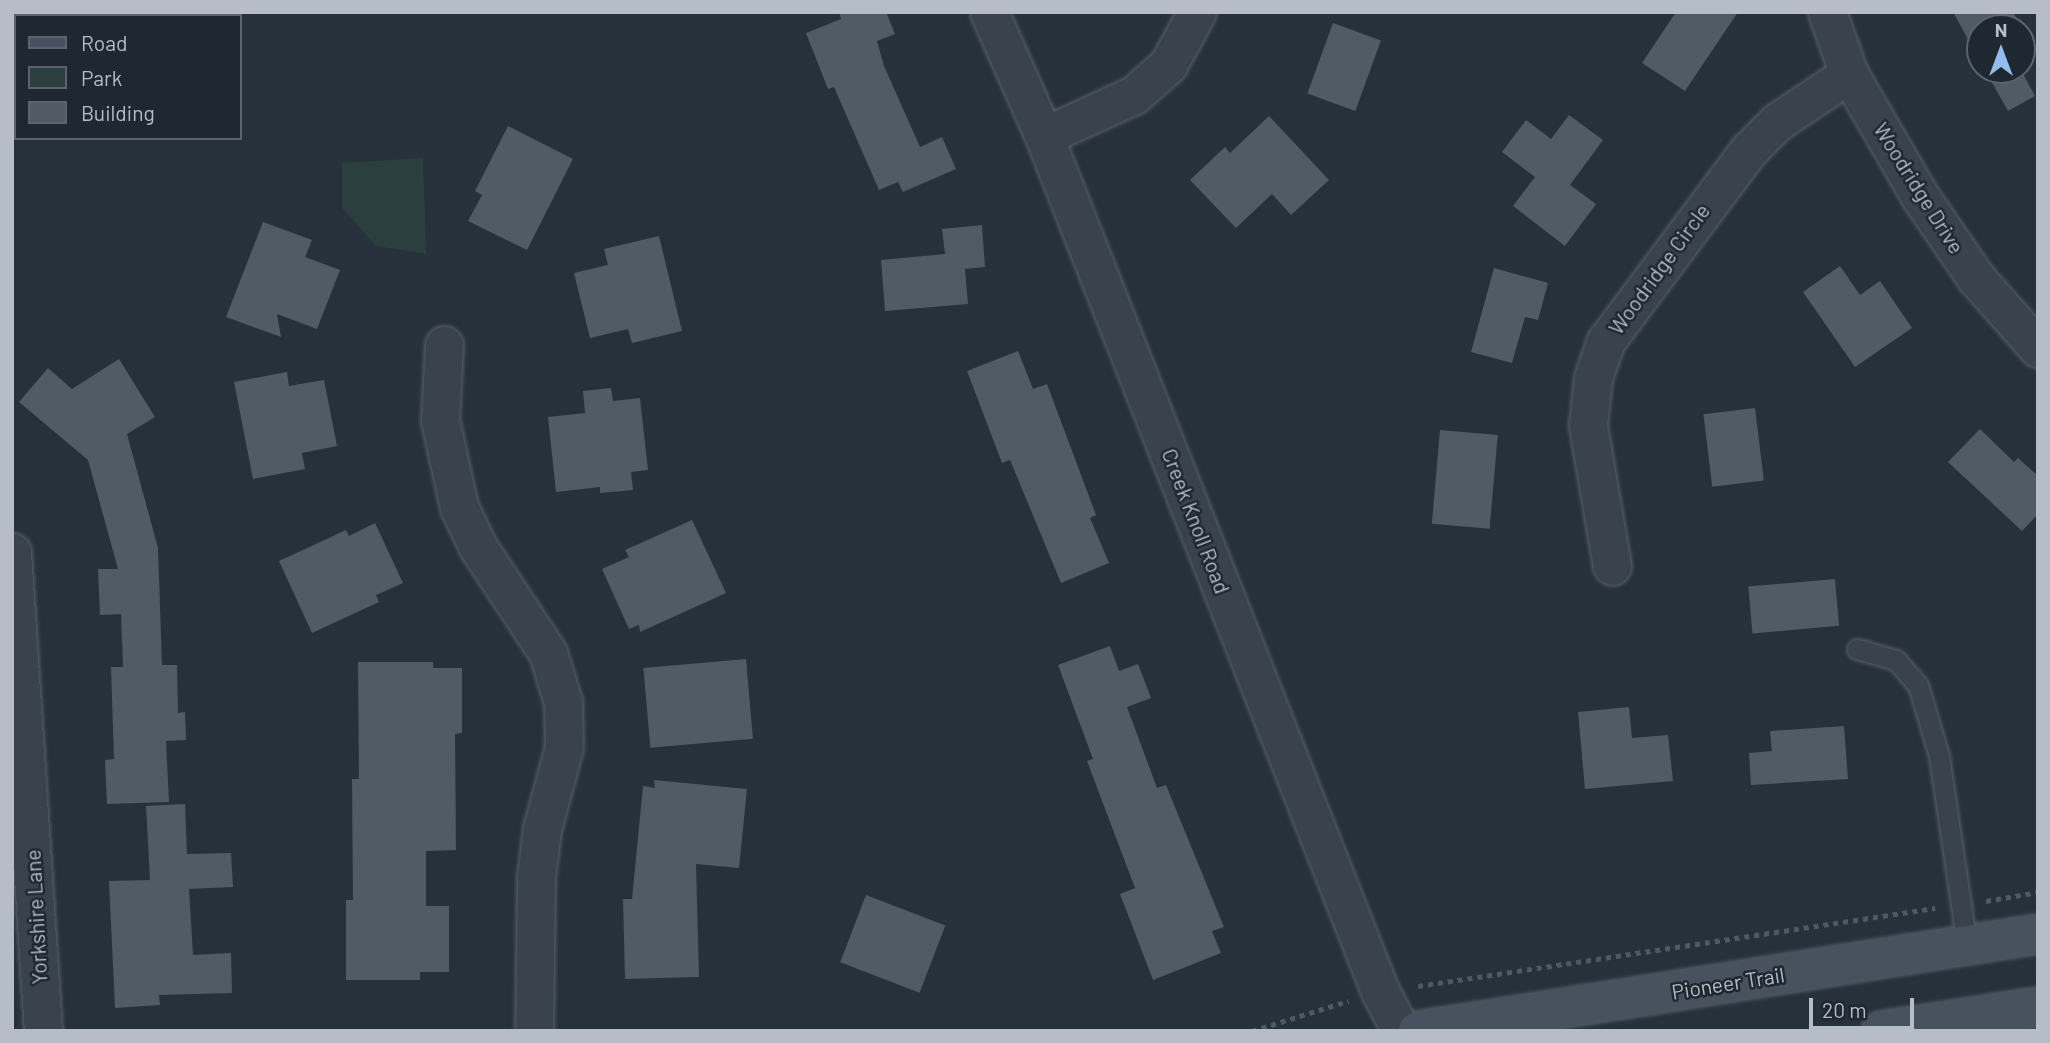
<!DOCTYPE html>
<style>
body{margin:0}
#map{position:relative;width:2050px;height:1043px;overflow:hidden;background:#26313b;font-family:Barlow,sans-serif}
div>[style]{position:absolute}
.green>*{inset:0;background:#2b3f3e}
.building>*{inset:0;background:#505b66;transform-origin:0 0}
.path>*{height:4.5px;margin-top:-2.25px;transform-origin:0;background:repeating-linear-gradient(90deg,#4a5c5d 0 5px,transparent 0 10px)}
.roads{filter:drop-shadow(0 0 2px #586069) drop-shadow(0 0 2px #586069)}
.service>*{height:19px;margin:-9.5px;padding:0 9.5px;transform-origin:9.5px;border-radius:9.5px;background:#3a424b}
.minor>*{height:37px;margin:-18.5px;padding:0 18.5px;transform-origin:18.5px;border-radius:18.5px;background:#3a424b}
.secondary>*{height:38px;margin:-19px;padding:0 19px;transform-origin:19px;border-radius:19px;background:#48525e}
span{translate:-50% -50%;white-space:nowrap;text-align:center;line-height:1.15;-webkit-text-stroke:5px #1f2730;paint-order:stroke}
.street-label{font-size:21px;color:#b6bdc7}
.frame{position:absolute;inset:0;border:14px solid #b6bdc7;pointer-events:none}
.legend{position:absolute;left:14px;top:14px;width:228px;height:126px;box-sizing:border-box;background:#1f2730;border:2px solid #5b636c;margin:0;padding:9px 12px;list-style:none;font-size:21px;color:#b6bdc7}
.legend li{display:flex;align-items:center;gap:14px;height:35px}
.legend b{width:35px;border:2px solid #5b636c}
.north{position:absolute;left:1966px;top:14px;width:70px;height:70px;box-sizing:border-box;background:#1f2730;border:2px solid #5b636c;border-radius:50%;rotate:0deg;font-size:19px;font-weight:700;line-height:28px;text-align:center;color:#b6bdc7}
.north::after{content:'';display:block;margin:auto;width:24px;height:32px;background:#94bded;clip-path:polygon(50% 0,100% 100%,50% 72%,0 100%)}
.scale{position:absolute;left:1809px;top:998px;width:105px;height:32px;box-sizing:border-box;border:4px solid #b6bdc7;border-top:0;padding-left:9px;font-size:21px;line-height:24px;white-space:nowrap;color:#b6bdc7;-webkit-text-stroke:5px #1f2730;paint-order:stroke}
</style>
<div id="map">
<div class="green">
<i style="clip-path:polygon(423px 158px,426px 254px,376px 246px,342px 208px,342px 163px)"></i>
</div>
<div class="building">
<i style="clip-path:polygon(839px 12px,886px 12px,895px 34px,877px 41px,884px 66px,920px 147px,942px 137px,956px 169px,903px 192px,898px 182px,879px 190px,834px 87px,828px 89px,806px 33px,841px 19px)"></i>
<i style="clip-path:polygon(1676px 12px,1738px 12px,1685px 91px,1642px 63px)"></i>
<i style="clip-path:polygon(1953px 12px,2013px 12px,2022px 28px,1980px 28px,1980px 61px)"></i>
<i style="left:1333px;top:23px;width:51px;height:75px;rotate:20deg"></i>
<i style="clip-path:polygon(1985px 70px,2021px 70px,2035px 96px,2008px 111px)"></i>
<i style="clip-path:polygon(1569px 115px,1603px 140px,1570px 185px,1596px 204px,1565px 246px,1513px 206px,1535px 177px,1502px 152px,1526px 120px,1551px 139px)"></i>
<i style="clip-path:polygon(1269px 116px,1329px 180px,1291px 215px,1272px 194px,1236px 228px,1190px 180px,1225px 147px,1230px 153px)"></i>
<i style="clip-path:polygon(508px 126px,573px 159px,527px 250px,468px 221px,482px 195px,475px 191px)"></i>
<i style="clip-path:polygon(263px 222px,312px 240px,305px 257px,340px 270px,317px 329px,277px 314px,281px 337px,226px 317px)"></i>
<i style="clip-path:polygon(982px 225px,985px 267px,965px 269px,968px 304px,885px 311px,881px 260px,945px 254px,942px 229px)"></i>
<i style="clip-path:polygon(659px 236px,682px 331px,632px 343px,628px 329px,590px 338px,574px 273px,608px 265px,604px 249px)"></i>
<i style="clip-path:polygon(1840px 266px,1860px 295px,1880px 281px,1912px 328px,1855px 367px,1803px 292px)"></i>
<i style="clip-path:polygon(1494px 268px,1548px 283px,1538px 320px,1525px 317px,1512px 363px,1471px 352px)"></i>
<i style="clip-path:polygon(1018px 351px,1033px 389px,1047px 384px,1096px 515px,1090px 518px,1109px 563px,1061px 583px,1010px 460px,1002px 463px,967px 371px)"></i>
<i style="clip-path:polygon(119px 359px,155px 417px,127px 434px,158px 548px,162px 665px,177px 665px,178px 713px,185px 712px,186px 740px,166px 741px,169px 802px,107px 804px,105px 760px,114px 759px,111px 667px,123px 667px,121px 614px,100px 615px,98px 569px,118px 569px,88px 460px,19px 402px,48px 368px,72px 389px)"></i>
<i style="clip-path:polygon(287px 372px,289px 386px,324px 380px,337px 446px,302px 453px,305px 469px,253px 479px,234px 382px)"></i>
<i style="clip-path:polygon(611px 388px,613px 401px,640px 398px,648px 470px,631px 472px,633px 490px,600px 493px,600px 487px,556px 492px,548px 417px,585px 413px,583px 391px)"></i>
<i style="left:1755px;top:408px;width:73px;height:52px;rotate:83deg"></i>
<i style="clip-path:polygon(1980px 429px,2014px 462px,2018px 458px,2038px 476px,2038px 514px,2022px 531px,1948px 462px)"></i>
<i style="left:1440px;top:430px;width:58px;height:94px;rotate:5deg"></i>
<i style="clip-path:polygon(692px 520px,726px 593px,640px 632px,639px 625px,629px 629px,602px 569px,629px 557px,625px 550px)"></i>
<i style="clip-path:polygon(375px 523px,403px 583px,376px 595px,379px 602px,312px 633px,279px 561px,346px 530px,349px 536px)"></i>
<i style="left:1835px;top:579px;width:47px;height:87px;rotate:85deg"></i>
<i style="clip-path:polygon(1110px 646px,1119px 671px,1138px 664px,1151px 698px,1127px 707px,1157px 788px,1166px 785px,1224px 927px,1212px 931px,1221px 953px,1153px 980px,1120px 894px,1135px 888px,1087px 761px,1093px 759px,1058px 665px)"></i>
<i style="left:746px;top:659px;width:80px;height:103px;rotate:85deg"></i>
<i style="clip-path:polygon(358px 662px,433px 662px,433px 668px,462px 668px,462px 733px,455px 734px,456px 850px,426px 851px,426px 906px,449px 906px,449px 972px,420px 972px,420px 980px,346px 980px,346px 900px,353px 900px,352px 779px,359px 779px)"></i>
<i style="clip-path:polygon(1629px 707px,1632px 738px,1668px 735px,1673px 781px,1585px 789px,1578px 712px)"></i>
<i style="clip-path:polygon(1844px 726px,1848px 779px,1751px 785px,1749px 753px,1772px 751px,1770px 731px)"></i>
<i style="clip-path:polygon(654px 780px,747px 789px,739px 868px,696px 864px,699px 977px,625px 979px,623px 899px,632px 899px,643px 786px,655px 788px)"></i>
<i style="clip-path:polygon(185px 804px,187px 854px,231px 853px,233px 887px,189px 889px,193px 955px,231px 953px,232px 993px,159px 995px,160px 1005px,115px 1008px,109px 881px,150px 880px,146px 806px)"></i>
<i style="left:866px;top:895px;width:85px;height:72px;rotate:21deg"></i>
</div>
<div class="path">
<i style="left:1986px;top:901px;width:53px;rotate:-9.8deg"></i>
<i style="left:1418px;top:986px;width:523px;rotate:-8.58deg"></i>
<i style="left:1252px;top:1031px;width:101px;rotate:-17.4deg"></i>
</div>
<div class="roads">
<div class="service">
<i style="left:1857px;top:649px;width:41px;rotate:15.8deg"></i>
<i style="left:1896px;top:660px;width:33px;rotate:49deg"></i>
<i style="left:1918px;top:685px;width:74px;rotate:73.5deg"></i>
<i style="left:1939px;top:756px;width:191px;rotate:81.6deg"></i>
</div>
<div class="minor">
<i style="left:989px;top:12px;width:136px;rotate:66.1deg"></i>
<i style="left:1044px;top:136px;width:919px;rotate:68.55deg"></i>
<i style="left:1380px;top:991px;width:45px;rotate:62.3deg"></i>
<i style="left:1827px;top:12px;width:66px;rotate:70.5deg"></i>
<i style="left:1849px;top:74px;width:143px;rotate:59.9deg"></i>
<i style="left:1921px;top:198px;width:97px;rotate:55.5deg"></i>
<i style="left:1976px;top:278px;width:94px;rotate:48.5deg"></i>
<i style="left:1044px;top:136px;width:99px;rotate:-24.5deg"></i>
<i style="left:1134px;top:95px;width:45px;rotate:-41.4deg"></i>
<i style="left:1168px;top:65px;width:60px;rotate:-61.3deg"></i>
<i style="left:444px;top:345px;width:75px;rotate:93.1deg"></i>
<i style="left:440px;top:420px;width:89px;rotate:77.7deg"></i>
<i style="left:459px;top:507px;width:44px;rotate:64.6deg"></i>
<i style="left:478px;top:547px;width:127px;rotate:56.6deg"></i>
<i style="left:548px;top:653px;width:51px;rotate:73deg"></i>
<i style="left:563px;top:702px;width:45px;rotate:88.7deg"></i>
<i style="left:564px;top:747px;width:85px;rotate:105deg"></i>
<i style="left:542px;top:829px;width:48px;rotate:97.1deg"></i>
<i style="left:536px;top:877px;width:154px;rotate:90.7deg"></i>
<i style="left:12px;top:552px;width:480px;rotate:86.3deg"></i>
<i style="left:1612px;top:566px;width:143px;rotate:-99.7deg"></i>
<i style="left:1588px;top:425px;width:47px;rotate:-83.9deg"></i>
<i style="left:1593px;top:378px;width:39px;rotate:-71deg"></i>
<i style="left:1606px;top:341px;width:239px;rotate:-53.2deg"></i>
<i style="left:1749px;top:150px;width:40px;rotate:-45deg"></i>
<i style="left:1777px;top:122px;width:87px;rotate:-33.7deg"></i>
</div>
<div class="secondary">
<i style="left:1418px;top:1031px;width:628px;rotate:-8.89deg"></i>
<i style="left:1881px;top:1031px;width:159px;rotate:-8.7deg"></i>
</div>
</div>
<div class="street-label">
<span style="left:1919px;top:188px;rotate:58deg">Woodridge Drive</span>
<span style="left:1659px;top:269px;rotate:-54deg">Woodridge Circle</span>
<span style="left:1196px;top:521px;rotate:69deg">Creek Knoll Road</span>
<span style="left:36px;top:917px;rotate:-93deg">Yorkshire Lane</span>
<span style="left:1728px;top:983px;rotate:-9deg">Pioneer Trail</span>
</div>
<div class="frame"></div>
<ul class="legend">
<li><b style="height:9px;background:#48525e"></b>Road</li>
<li><b style="height:19px;background:#2b3f3e"></b>Park</li>
<li><b style="height:19px;background:#505b66"></b>Building</li>
</ul>
<div class="north">N</div>
<div class="scale">20 m</div>
</div>
